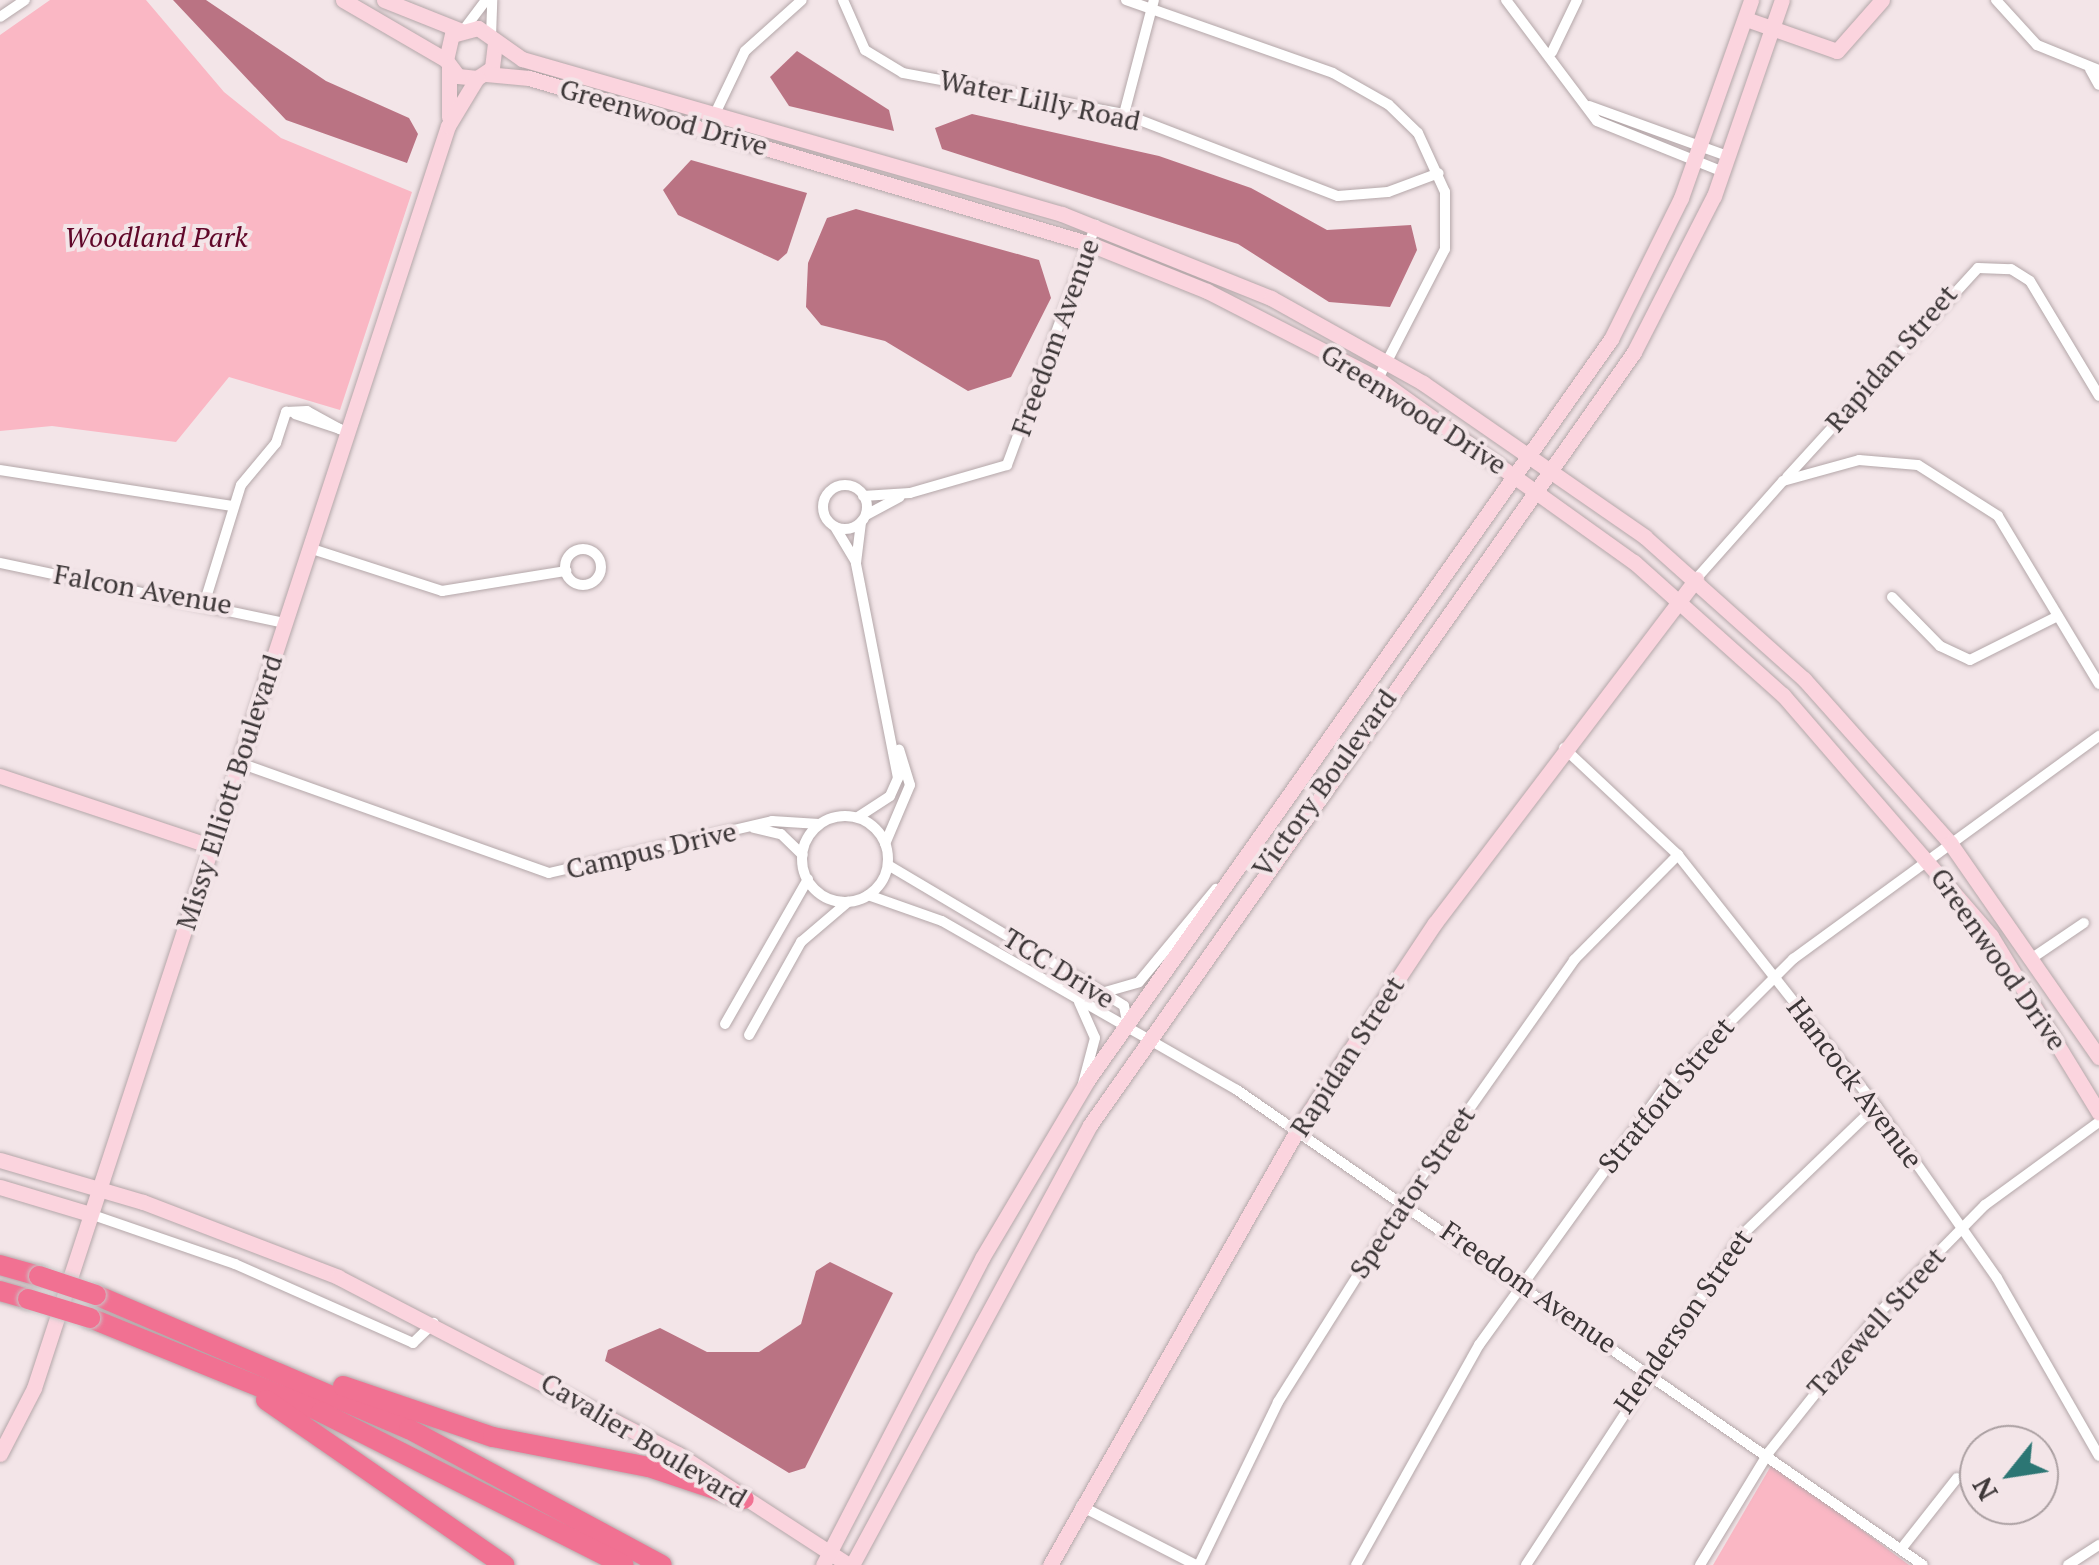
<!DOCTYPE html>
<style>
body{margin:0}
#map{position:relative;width:2099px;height:1565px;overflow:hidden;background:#f3e5e8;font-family:"PT Serif",serif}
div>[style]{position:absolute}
.green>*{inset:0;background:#fab7c4}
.water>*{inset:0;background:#ba7383}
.roads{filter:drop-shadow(0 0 2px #b4a7a9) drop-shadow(0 0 2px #b4a7a9)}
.street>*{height:10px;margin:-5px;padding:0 5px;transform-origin:5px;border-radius:5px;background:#fff}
.street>.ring{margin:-5px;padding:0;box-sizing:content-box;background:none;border:10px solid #fff;border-radius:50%}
.secondary>*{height:15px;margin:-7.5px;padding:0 7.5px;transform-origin:7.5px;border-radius:7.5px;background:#fbd4de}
.highway>*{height:20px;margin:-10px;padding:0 10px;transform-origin:10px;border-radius:10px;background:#f17192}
.bridges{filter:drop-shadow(0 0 2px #c8c7c7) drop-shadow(0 0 2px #c8c7c7)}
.highway-bridge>*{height:20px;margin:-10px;padding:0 10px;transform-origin:10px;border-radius:10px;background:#f17192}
span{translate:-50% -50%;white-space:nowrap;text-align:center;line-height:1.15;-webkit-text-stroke:8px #f3e5e8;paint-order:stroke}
.street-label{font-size:28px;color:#3c3637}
.park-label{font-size:28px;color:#600729;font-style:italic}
.north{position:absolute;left:1959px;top:1425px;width:100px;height:100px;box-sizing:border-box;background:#f3e5e8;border:2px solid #aa9fa1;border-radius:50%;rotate:240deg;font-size:28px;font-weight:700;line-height:40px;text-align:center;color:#3c3637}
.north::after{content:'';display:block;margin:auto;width:35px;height:45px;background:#2c7674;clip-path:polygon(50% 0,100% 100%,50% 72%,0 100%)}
</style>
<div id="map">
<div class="green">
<i style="clip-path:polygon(50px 0,146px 0,224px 92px,281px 138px,412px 192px,340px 410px,229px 377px,176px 442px,52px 426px,0 431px,0 35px)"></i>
<i style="clip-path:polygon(1772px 1464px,1803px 1486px,1909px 1565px,1713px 1565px)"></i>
</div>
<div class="water">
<i style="clip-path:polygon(173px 0,206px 0,326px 81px,409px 118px,418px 134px,407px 163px,286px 120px)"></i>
<i style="clip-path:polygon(797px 51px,889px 110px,894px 131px,789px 106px,770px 77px)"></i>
<i style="clip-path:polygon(972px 114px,1159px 156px,1251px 188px,1327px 230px,1411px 225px,1417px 250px,1390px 307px,1329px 302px,1238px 244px,942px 149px,935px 128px)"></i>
<i style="clip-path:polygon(691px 160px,807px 193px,787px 253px,778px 261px,678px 215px,663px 190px)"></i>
<i style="clip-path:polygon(856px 209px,1039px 260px,1051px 298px,1011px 377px,968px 391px,885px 341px,821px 325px,806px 307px,808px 263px,827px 218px)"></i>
<i style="clip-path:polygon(830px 1262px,893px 1293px,805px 1468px,789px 1473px,605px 1361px,608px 1350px,660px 1328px,707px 1352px,759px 1352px,801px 1324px,816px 1271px)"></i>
</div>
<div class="roads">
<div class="street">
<i style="left:843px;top:0;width:55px;rotate:66.3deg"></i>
<i style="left:865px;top:50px;width:44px;rotate:31.2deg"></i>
<i style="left:903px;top:73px;width:225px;rotate:10.5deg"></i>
<i style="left:1124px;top:114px;width:229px;rotate:21deg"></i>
<i style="left:1338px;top:196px;width:50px;rotate:-4.6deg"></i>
<i style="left:1388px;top:192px;width:54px;rotate:-20.4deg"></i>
<i style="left:1126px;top:0;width:219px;rotate:19.4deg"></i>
<i style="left:1333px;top:73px;width:64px;rotate:29.7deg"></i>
<i style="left:1389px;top:105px;width:40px;rotate:44deg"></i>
<i style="left:1418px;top:133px;width:65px;rotate:65.4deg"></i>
<i style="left:1445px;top:192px;width:57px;rotate:90deg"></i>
<i style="left:1445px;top:249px;width:146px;rotate:117.3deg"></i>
<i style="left:1506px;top:0;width:151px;rotate:53.1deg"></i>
<i style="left:1597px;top:121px;width:136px;rotate:22deg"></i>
<i style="left:1996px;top:0;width:61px;rotate:47.7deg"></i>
<i style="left:2037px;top:45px;width:67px;rotate:22deg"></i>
<i style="left:0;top:17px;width:30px;rotate:-34deg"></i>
<i style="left:465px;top:28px;width:35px;rotate:-53deg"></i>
<i style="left:491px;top:37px;width:37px;rotate:-88deg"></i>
<i style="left:1552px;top:52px;width:58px;rotate:-64.3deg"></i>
<i style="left:2090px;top:69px;width:18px;rotate:61deg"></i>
<i style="left:1589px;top:106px;width:150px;rotate:19.9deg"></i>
<i style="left:1124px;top:114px;width:118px;rotate:-75.3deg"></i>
<i style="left:712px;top:120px;width:76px;rotate:-64.4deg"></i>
<i style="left:745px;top:51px;width:76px;rotate:-41.8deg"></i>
<i style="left:0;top:470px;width:235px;rotate:8.8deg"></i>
<i style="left:1787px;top:477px;width:283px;rotate:-47.6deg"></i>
<i style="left:1978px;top:268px;width:33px;rotate:2deg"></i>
<i style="left:2011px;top:269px;width:22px;rotate:32deg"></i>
<i style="left:2030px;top:281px;width:134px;rotate:59deg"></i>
<i class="ring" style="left:823px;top:485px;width:34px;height:34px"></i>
<i style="left:863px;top:496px;width:47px;rotate:-3.7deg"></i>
<i style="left:910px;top:493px;width:101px;rotate:-16.1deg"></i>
<i style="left:1007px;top:465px;width:256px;rotate:-69.7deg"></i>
<i style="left:866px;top:515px;width:38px;rotate:-28deg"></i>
<i style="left:835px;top:527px;width:41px;rotate:59deg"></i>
<i style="left:309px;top:548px;width:140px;rotate:17.9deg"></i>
<i style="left:442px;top:591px;width:126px;rotate:-9.2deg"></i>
<i class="ring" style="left:565px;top:549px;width:26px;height:26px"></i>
<i style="left:0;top:563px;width:290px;rotate:11.9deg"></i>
<i style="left:1696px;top:579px;width:131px;rotate:-48.4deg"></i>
<i style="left:1783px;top:481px;width:79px;rotate:-15.4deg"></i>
<i style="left:1859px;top:460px;width:59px;rotate:4.8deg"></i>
<i style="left:1918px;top:465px;width:95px;rotate:32.5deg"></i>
<i style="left:1998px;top:516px;width:196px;rotate:59deg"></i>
<i style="left:1892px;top:597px;width:69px;rotate:45.6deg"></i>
<i style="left:1940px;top:646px;width:33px;rotate:25deg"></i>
<i style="left:1970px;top:660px;width:98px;rotate:-26.6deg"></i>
<i style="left:205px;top:601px;width:121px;rotate:-72.8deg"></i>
<i style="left:241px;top:485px;width:55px;rotate:-50.2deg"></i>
<i style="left:276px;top:443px;width:33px;rotate:-72deg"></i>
<i style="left:286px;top:412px;width:21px;rotate:-3deg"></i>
<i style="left:307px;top:411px;width:38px;rotate:29deg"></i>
<i style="left:340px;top:429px;width:47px;rotate:-161.6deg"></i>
<i style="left:1564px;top:748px;width:156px;rotate:43.2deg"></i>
<i style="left:1678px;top:855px;width:320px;rotate:51.7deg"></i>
<i style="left:1876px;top:1106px;width:210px;rotate:54.9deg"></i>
<i style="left:1997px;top:1278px;width:205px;rotate:60.2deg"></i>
<i style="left:237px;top:762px;width:331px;rotate:19.6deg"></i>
<i style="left:549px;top:873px;width:229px;rotate:-13.1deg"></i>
<i style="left:772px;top:821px;width:47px;rotate:3.7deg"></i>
<i class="ring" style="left:802px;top:816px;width:76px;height:76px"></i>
<i style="left:858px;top:817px;width:38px;rotate:-33deg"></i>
<i style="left:890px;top:796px;width:20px;rotate:-66deg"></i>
<i style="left:898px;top:778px;width:219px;rotate:-101.1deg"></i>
<i style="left:856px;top:563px;width:41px;rotate:-83deg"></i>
<i style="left:754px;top:828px;width:28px;rotate:13deg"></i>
<i style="left:781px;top:834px;width:30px;rotate:44deg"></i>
<i style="left:885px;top:844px;width:64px;rotate:-67deg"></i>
<i style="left:910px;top:785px;width:37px;rotate:-107deg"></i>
<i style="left:888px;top:865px;width:249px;rotate:30.7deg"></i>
<i style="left:1102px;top:992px;width:26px;rotate:32deg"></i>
<i style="left:1124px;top:1006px;width:15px;rotate:79deg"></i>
<i style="left:868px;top:895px;width:78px;rotate:19.4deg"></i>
<i style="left:942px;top:921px;width:340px;rotate:29.8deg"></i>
<i style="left:1237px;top:1090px;width:834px;rotate:34.7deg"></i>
<i style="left:2035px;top:956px;width:59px;rotate:-34deg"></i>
<i style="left:1105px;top:992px;width:35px;rotate:-16deg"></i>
<i style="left:1139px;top:982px;width:121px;rotate:-50.4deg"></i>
<i style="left:1079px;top:1002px;width:39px;rotate:66deg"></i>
<i style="left:1095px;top:1038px;width:55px;rotate:104.8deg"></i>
<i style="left:725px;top:1024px;width:167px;rotate:-60.2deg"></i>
<i style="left:749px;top:1035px;width:107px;rotate:-60.8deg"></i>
<i style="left:801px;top:942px;width:62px;rotate:-40.4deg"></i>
<i style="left:90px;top:1214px;width:153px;rotate:19deg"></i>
<i style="left:235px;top:1264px;width:195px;rotate:23.9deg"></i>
<i style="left:413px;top:1343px;width:29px;rotate:-44deg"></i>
<i style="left:1081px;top:1506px;width:129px;rotate:27.2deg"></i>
<i style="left:1902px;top:1548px;width:89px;rotate:-51.8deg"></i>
<i style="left:1199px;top:1565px;width:181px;rotate:-64.1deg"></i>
<i style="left:1278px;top:1402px;width:239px;rotate:-57.8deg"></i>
<i style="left:1405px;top:1200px;width:294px;rotate:-54.8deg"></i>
<i style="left:1574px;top:960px;width:148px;rotate:-45.3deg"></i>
<i style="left:1356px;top:1565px;width:252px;rotate:-60.8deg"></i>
<i style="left:1479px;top:1345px;width:319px;rotate:-54.2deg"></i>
<i style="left:1666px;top:1086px;width:180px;rotate:-45deg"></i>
<i style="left:1793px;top:959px;width:379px;rotate:-36.1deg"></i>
<i style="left:1526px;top:1565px;width:394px;rotate:-56.8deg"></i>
<i style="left:1742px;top:1235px;width:186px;rotate:-43.9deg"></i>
<i style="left:1700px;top:1565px;width:132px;rotate:-58.6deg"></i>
<i style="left:1769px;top:1452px;width:181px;rotate:-51.5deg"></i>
<i style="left:1882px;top:1310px;width:147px;rotate:-45.6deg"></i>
<i style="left:1985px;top:1205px;width:141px;rotate:-36.1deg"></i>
<i style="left:2068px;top:1565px;width:37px;rotate:-33deg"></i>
</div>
<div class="secondary">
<i style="left:343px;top:0;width:119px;rotate:30.2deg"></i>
<i style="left:384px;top:0;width:81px;rotate:21.8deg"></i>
<i style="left:1746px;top:19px;width:96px;rotate:19.4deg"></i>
<i style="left:1837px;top:51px;width:68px;rotate:-48.6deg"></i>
<i style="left:495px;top:43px;width:25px;rotate:97deg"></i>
<i style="left:492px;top:68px;width:18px;rotate:146deg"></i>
<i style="left:477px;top:78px;width:19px;rotate:-174deg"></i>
<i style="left:458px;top:76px;width:20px;rotate:-127deg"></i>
<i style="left:446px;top:60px;width:26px;rotate:-77deg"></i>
<i style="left:452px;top:35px;width:27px;rotate:-15deg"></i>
<i style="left:478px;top:28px;width:54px;rotate:35.2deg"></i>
<i style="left:522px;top:59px;width:562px;rotate:16.02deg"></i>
<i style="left:1062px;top:214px;width:225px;rotate:21.9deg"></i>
<i style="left:1271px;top:298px;width:174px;rotate:29.2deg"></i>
<i style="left:1423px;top:383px;width:270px;rotate:34.7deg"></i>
<i style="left:1645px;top:537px;width:213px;rotate:41.8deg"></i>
<i style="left:1804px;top:679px;width:220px;rotate:48.3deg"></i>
<i style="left:1950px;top:843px;width:261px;rotate:55.2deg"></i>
<i style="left:449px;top:66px;width:51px;rotate:90deg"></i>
<i style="left:486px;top:74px;width:43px;rotate:5.3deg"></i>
<i style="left:529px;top:78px;width:585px;rotate:16.48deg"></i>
<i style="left:1090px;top:244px;width:126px;rotate:21.9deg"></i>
<i style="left:1207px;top:291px;width:192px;rotate:27.2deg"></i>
<i style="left:1378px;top:379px;width:315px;rotate:35.6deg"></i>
<i style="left:1634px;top:562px;width:200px;rotate:41.8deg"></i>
<i style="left:1783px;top:695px;width:318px;rotate:49.2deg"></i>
<i style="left:1991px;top:936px;width:207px;rotate:58.6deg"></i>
<i style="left:0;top:776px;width:221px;rotate:18.4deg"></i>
<i style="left:0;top:1160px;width:149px;rotate:16.4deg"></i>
<i style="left:143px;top:1202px;width:209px;rotate:21deg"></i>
<i style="left:338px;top:1277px;width:383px;rotate:27.5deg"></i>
<i style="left:678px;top:1454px;width:204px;rotate:33deg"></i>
<i style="left:0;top:1187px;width:94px;rotate:16.7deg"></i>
<i style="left:0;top:1454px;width:74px;rotate:-62.7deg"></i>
<i style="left:34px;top:1388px;width:1328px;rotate:-71.84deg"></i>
<i style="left:448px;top:126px;width:56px;rotate:-58.9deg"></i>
<i style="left:823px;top:1565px;width:346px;rotate:-62.6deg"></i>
<i style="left:982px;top:1258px;width:206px;rotate:-59.3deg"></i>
<i style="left:1087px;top:1081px;width:908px;rotate:-54.77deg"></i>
<i style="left:1611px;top:339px;width:157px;rotate:-63.6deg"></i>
<i style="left:1681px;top:198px;width:210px;rotate:-70.5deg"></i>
<i style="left:852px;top:1565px;width:500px;rotate:-61.59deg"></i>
<i style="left:1090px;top:1125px;width:945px;rotate:-54.86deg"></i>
<i style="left:1634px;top:352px;width:175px;rotate:-62.9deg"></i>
<i style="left:1714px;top:196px;width:207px;rotate:-70.9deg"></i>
<i style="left:1050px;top:1565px;width:502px;rotate:-60.37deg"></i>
<i style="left:1298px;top:1129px;width:247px;rotate:-56.4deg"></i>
<i style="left:1435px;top:923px;width:432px;rotate:-52.8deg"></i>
</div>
<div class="highway">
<i style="left:0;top:1265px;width:41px;rotate:15.8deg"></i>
<i style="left:0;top:1291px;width:29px;rotate:16deg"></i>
<i style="left:96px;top:1295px;width:340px;rotate:23.2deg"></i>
<i style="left:409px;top:1429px;width:287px;rotate:28.3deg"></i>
<i style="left:90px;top:1318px;width:249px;rotate:22.1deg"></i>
<i style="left:321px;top:1412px;width:339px;rotate:26.8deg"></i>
<i style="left:343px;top:1386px;width:158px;rotate:18.8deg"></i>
<i style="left:493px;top:1437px;width:159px;rotate:10.9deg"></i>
<i style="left:649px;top:1467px;width:100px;rotate:18.6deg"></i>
<i style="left:266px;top:1400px;width:290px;rotate:34.7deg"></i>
</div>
</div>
<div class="bridges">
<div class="highway-bridge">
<i style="left:39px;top:1276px;width:60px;rotate:18.4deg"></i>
<i style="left:28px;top:1299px;width:65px;rotate:17deg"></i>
</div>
</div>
<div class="street-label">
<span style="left:1040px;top:100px;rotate:12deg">Water Lilly Road</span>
<span style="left:664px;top:117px;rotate:16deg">Greenwood Drive</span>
<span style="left:1055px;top:337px;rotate:-70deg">Freedom Avenue</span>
<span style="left:1891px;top:358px;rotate:-49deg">Rapidan Street</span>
<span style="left:1414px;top:409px;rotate:33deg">Greenwood Drive</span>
<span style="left:143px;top:589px;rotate:10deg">Falcon Avenue</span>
<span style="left:1324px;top:783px;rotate:-54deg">Victory Boulevard</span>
<span style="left:229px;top:792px;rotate:-72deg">Missy Elliott Boulevard</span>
<span style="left:651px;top:850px;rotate:-13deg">Campus Drive</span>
<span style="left:1999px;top:959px;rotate:55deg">Greenwood Drive</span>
<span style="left:1059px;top:968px;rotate:32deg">TCC Drive</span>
<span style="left:1347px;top:1056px;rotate:-57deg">Rapidan Street</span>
<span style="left:1855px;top:1083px;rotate:53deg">Hancock Avenue</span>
<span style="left:1666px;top:1095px;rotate:-50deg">Stratford Street</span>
<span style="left:1412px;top:1192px;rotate:-56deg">Spectator Street</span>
<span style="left:1529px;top:1287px;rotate:35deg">Freedom Avenue</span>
<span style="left:1683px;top:1321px;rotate:-55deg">Henderson Street</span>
<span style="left:1876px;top:1322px;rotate:-48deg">Tazewell Street</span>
<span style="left:644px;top:1440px;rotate:31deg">Cavalier Boulevard</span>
</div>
<div class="park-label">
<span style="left:156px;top:237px">Woodland Park</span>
</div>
<div class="north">N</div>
</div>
